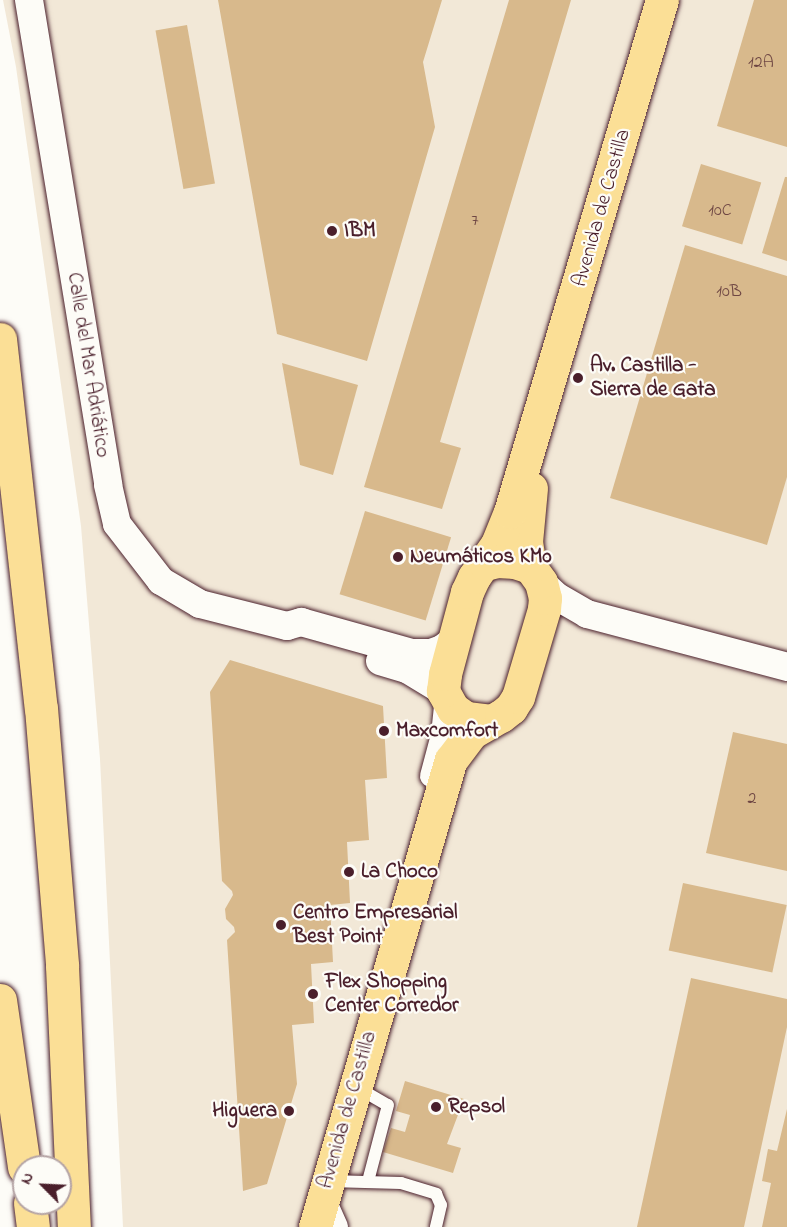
<!DOCTYPE html>
<meta charset="utf-8">
<style>
body{margin:0}
#map{position:relative;width:787px;height:1227px;overflow:hidden;background:#fdfcf7;font-family:"Indie Flower",sans-serif}
div>[style]{position:absolute}
.built>*{inset:0;background:#f2e8d7}
.building>*{inset:0;background:#d8b98c;transform-origin:0 0}
.roads{filter:drop-shadow(0 0 2px #4a1f2b) drop-shadow(0 0 2px #4a1f2b)}
.service>*{height:12px;margin:-6px;padding:0 6px;transform-origin:6px;border-radius:6px;background:#fdfcf7}
.minor>*{height:22px;margin:-11px;padding:0 11px;transform-origin:11px;border-radius:11px;background:#fdfcf7}
.tertiary>*{height:28px;margin:-14px;padding:0 14px;transform-origin:14px;border-radius:14px;background:#fdfcf7}
.primary>*{height:33px;margin:-16.5px;padding:0 16.5px;transform-origin:16.5px;border-radius:16.5px;background:#fbdf96}
.motorway>*{height:33px;margin:-16.5px;padding:0 16.5px;transform-origin:16.5px;border-radius:16.5px;background:#fbdf96}
.dots>*{width:16px;height:16px;translate:-50% -50%;box-sizing:border-box;border:3px solid #fdfcf7;border-radius:50%}
span{translate:-50% -50%;white-space:nowrap;text-align:center;line-height:1.15;-webkit-text-stroke:4.5px #fdfcf7;paint-order:stroke}
.number-label{font-size:18px;color:#6e4643}
.number-label span{-webkit-text-stroke-width:0}
.street-label{font-size:21px;color:#4a1f2b}
.poi-label{font-size:21px;color:#4a1f2b;font-weight:700}
.left{translate:0 -50%;text-align:left}
.right{translate:-100% -50%;text-align:right}
.north{position:absolute;left:12px;top:1155px;width:60px;height:60px;box-sizing:border-box;background:#fdfcf7;border:2px solid #b5a4a5;border-radius:50%;rotate:294deg;font-size:16px;font-weight:700;line-height:24px;text-align:center;color:#4a1f2b}
.north::after{content:'';display:block;margin:auto;width:21px;height:27px;background:#4a1f2b;clip-path:polygon(50% 0,100% 100%,50% 72%,0 100%)}
</style>
<div id="map">
<div class="built">
<i style="clip-path:polygon(3px 0,787px 0,787px 1227px,123px 1227px,100px 759px,81px 526px,16px 67px)"></i>
</div>
<div class="building">
<i style="clip-path:polygon(218px 0,442px 0,423px 62px,435px 127px,367px 361px,277px 334px)"></i>
<i style="clip-path:polygon(509px 0,571px 0,440px 442px,461px 448px,442px 509px,364px 487px)"></i>
<i style="clip-path:polygon(754px 0,787px 0,787px 147px,717px 126px)"></i>
<i style="left:187px;top:25px;width:161px;height:32px;rotate:80deg"></i>
<i style="left:701px;top:164px;width:63px;height:65px;rotate:17deg"></i>
<i style="clip-path:polygon(785px 177px,787px 177px,787px 261px,762px 253px)"></i>
<i style="clip-path:polygon(685px 245px,787px 276px,787px 477px,767px 545px,610px 498px)"></i>
<i style="clip-path:polygon(282px 363px,358px 385px,333px 475px,300px 465px)"></i>
<i style="left:365px;top:511px;width:90px;height:87px;rotate:17deg"></i>
<i style="clip-path:polygon(230px 660px,383px 706px,387px 778px,365px 780px,369px 840px,347px 842px,350px 903px,330px 905px,333px 962px,311px 964px,314px 1023px,292px 1025px,297px 1084px,267px 1184px,243px 1191px,227px 940px,235px 932px,234px 927px,226px 919px,225px 909px,233px 895px,232px 891px,222px 881px,210px 692px)"></i>
<i style="clip-path:polygon(733px 732px,787px 744px,787px 871px,706px 853px)"></i>
<i style="left:683px;top:883px;width:106px;height:69px;rotate:12deg"></i>
<i style="clip-path:polygon(691px 978px,787px 999px,787px 1027px,780px 1060px,744px 1227px,637px 1227px)"></i>
<i style="clip-path:polygon(405px 1081px,464px 1099px,447px 1144px,461px 1148px,453px 1173px,383px 1152px,391px 1128px,405px 1132px,410px 1115px,396px 1111px)"></i>
<i style="clip-path:polygon(787px 1109px,787px 1227px,762px 1227px,771px 1183px,762px 1181px,768px 1149px,777px 1151px)"></i>
</div>
<div class="roads">
<div class="service">
<i style="left:358px;top:1088px;width:34px;rotate:30deg"></i>
<i style="left:388px;top:1105px;width:79px;rotate:104.7deg"></i>
<i style="left:329px;top:1181px;width:72px;rotate:1.6deg"></i>
<i style="left:401px;top:1183px;width:37px;rotate:17deg"></i>
<i style="left:436px;top:1194px;width:12px;rotate:66deg"></i>
<i style="left:441px;top:1205px;width:23px;rotate:103deg"></i>
</div>
<div class="minor">
<i style="left:431px;top:776px;width:42px;rotate:-75deg"></i>
<i style="left:442px;top:735px;width:36px;rotate:-84deg"></i>
<i style="left:322px;top:1193px;width:37px;rotate:66deg"></i>
</div>
<div class="tertiary">
<i style="left:29px;top:0;width:491px;rotate:80.7deg"></i>
<i style="left:108px;top:485px;width:40px;rotate:77deg"></i>
<i style="left:117px;top:524px;width:72px;rotate:52.3deg"></i>
<i style="left:161px;top:581px;width:45px;rotate:30.5deg"></i>
<i style="left:200px;top:604px;width:90px;rotate:14.2deg"></i>
<i style="left:287px;top:626px;width:15px;rotate:-16deg"></i>
<i style="left:301px;top:622px;width:115px;rotate:15.6deg"></i>
<i style="left:412px;top:653px;width:19px"></i>
<i style="left:431px;top:653px;width:12px;rotate:-20deg"></i>
<i style="left:442px;top:649px;width:15px;rotate:-37deg"></i>
<i style="left:541px;top:582px;width:21px;rotate:43deg"></i>
<i style="left:556px;top:596px;width:36px;rotate:30deg"></i>
<i style="left:587px;top:614px;width:207px;rotate:14.8deg"></i>
<i style="left:380px;top:661px;width:28px;rotate:17deg"></i>
<i style="left:407px;top:669px;width:42px;rotate:31.4deg"></i>
</div>
<div class="primary">
<i style="left:530px;top:567px;width:25px;rotate:-99deg"></i>
<i style="left:526px;top:542px;width:54px;rotate:-84.7deg"></i>
<i style="left:491px;top:721px;width:25px;rotate:-173deg"></i>
<i style="left:466px;top:718px;width:16px;rotate:-145deg"></i>
<i style="left:453px;top:709px;width:21px;rotate:-119deg"></i>
<i style="left:443px;top:691px;width:17px;rotate:-83deg"></i>
<i style="left:445px;top:674px;width:85px;rotate:-75deg"></i>
<i style="left:467px;top:592px;width:17px;rotate:-65deg"></i>
<i style="left:474px;top:577px;width:40px;rotate:-55.1deg"></i>
<i style="left:497px;top:544px;width:35px;rotate:-68deg"></i>
<i style="left:510px;top:512px;width:534px;rotate:-73.47deg"></i>
<i style="left:315px;top:1227px;width:486px;rotate:-73.8deg"></i>
<i style="left:451px;top:760px;width:34px;rotate:-53deg"></i>
<i style="left:471px;top:733px;width:34px;rotate:-30deg"></i>
<i style="left:501px;top:716px;width:13px;rotate:-39deg"></i>
<i style="left:511px;top:708px;width:13px;rotate:-58deg"></i>
<i style="left:518px;top:697px;width:92px;rotate:-73.5deg"></i>
<i style="left:544px;top:609px;width:11px;rotate:-85deg"></i>
<i style="left:545px;top:598px;width:16px;rotate:-104deg"></i>
<i style="left:541px;top:582px;width:19px;rotate:-126deg"></i>
<i style="left:530px;top:567px;width:16px;rotate:-162deg"></i>
<i style="left:515px;top:562px;width:18px;rotate:-177deg"></i>
<i style="left:497px;top:561px;width:12px;rotate:166deg"></i>
</div>
<div class="motorway">
<i style="left:0;top:339px;width:371px;rotate:83.7deg"></i>
<i style="left:41px;top:708px;width:259px;rotate:85.3deg"></i>
<i style="left:62px;top:966px;width:261px;rotate:87.4deg"></i>
<i style="left:0;top:1000px;width:169px;rotate:81.8deg"></i>
<i style="left:30px;top:1203px;width:24px;rotate:83deg"></i>
</div>
</div>
<div class="dots">
<i style="left:332px;top:231px;background:#4a1f2b"></i>
<i style="left:578px;top:378px;background:#4a1f2b"></i>
<i style="left:398px;top:557px;background:#4a1f2b"></i>
<i style="left:384px;top:731px;background:#4a1f2b"></i>
<i style="left:349px;top:872px;background:#4a1f2b"></i>
<i style="left:281px;top:925px;background:#4a1f2b"></i>
<i style="left:313px;top:994px;background:#4a1f2b"></i>
<i style="left:436px;top:1107px;background:#4a1f2b"></i>
<i style="left:289px;top:1111px;background:#4a1f2b"></i>
</div>
<div class="number-label">
<span style="left:761px;top:63px">12A</span>
<span style="left:720px;top:211px">10C</span>
<span style="left:475px;top:221px">7</span>
<span style="left:729px;top:292px">10B</span>
<span style="left:752px;top:799px">2</span>
</div>
<div class="street-label">
<span style="left:602px;top:208px;rotate:-74deg">Avenida de Castilla</span>
<span style="left:88px;top:365px;rotate:81deg">Calle del Mar Adriático</span>
<span style="left:348px;top:1110px;rotate:-74deg">Avenida de Castilla</span>
</div>
<div class="poi-label">
<span class="left" style="left:344px;top:231px">IBM</span>
<span class="left" style="left:590px;top:378px">Av. Castilla -<br>Sierra de Gata</span>
<span class="left" style="left:410px;top:557px">Neumáticos KM0</span>
<span class="left" style="left:396px;top:731px">Maxcomfort</span>
<span class="left" style="left:361px;top:872px">La Choco</span>
<span class="left" style="left:293px;top:925px">Centro Empresarial<br>Best Point</span>
<span class="left" style="left:325px;top:994px">Flex Shopping<br>Center Corredor</span>
<span class="left" style="left:448px;top:1107px">Repsol</span>
<span class="right" style="left:277px;top:1111px">Higuera</span>
</div>
<div class="north">N</div>
</div>
